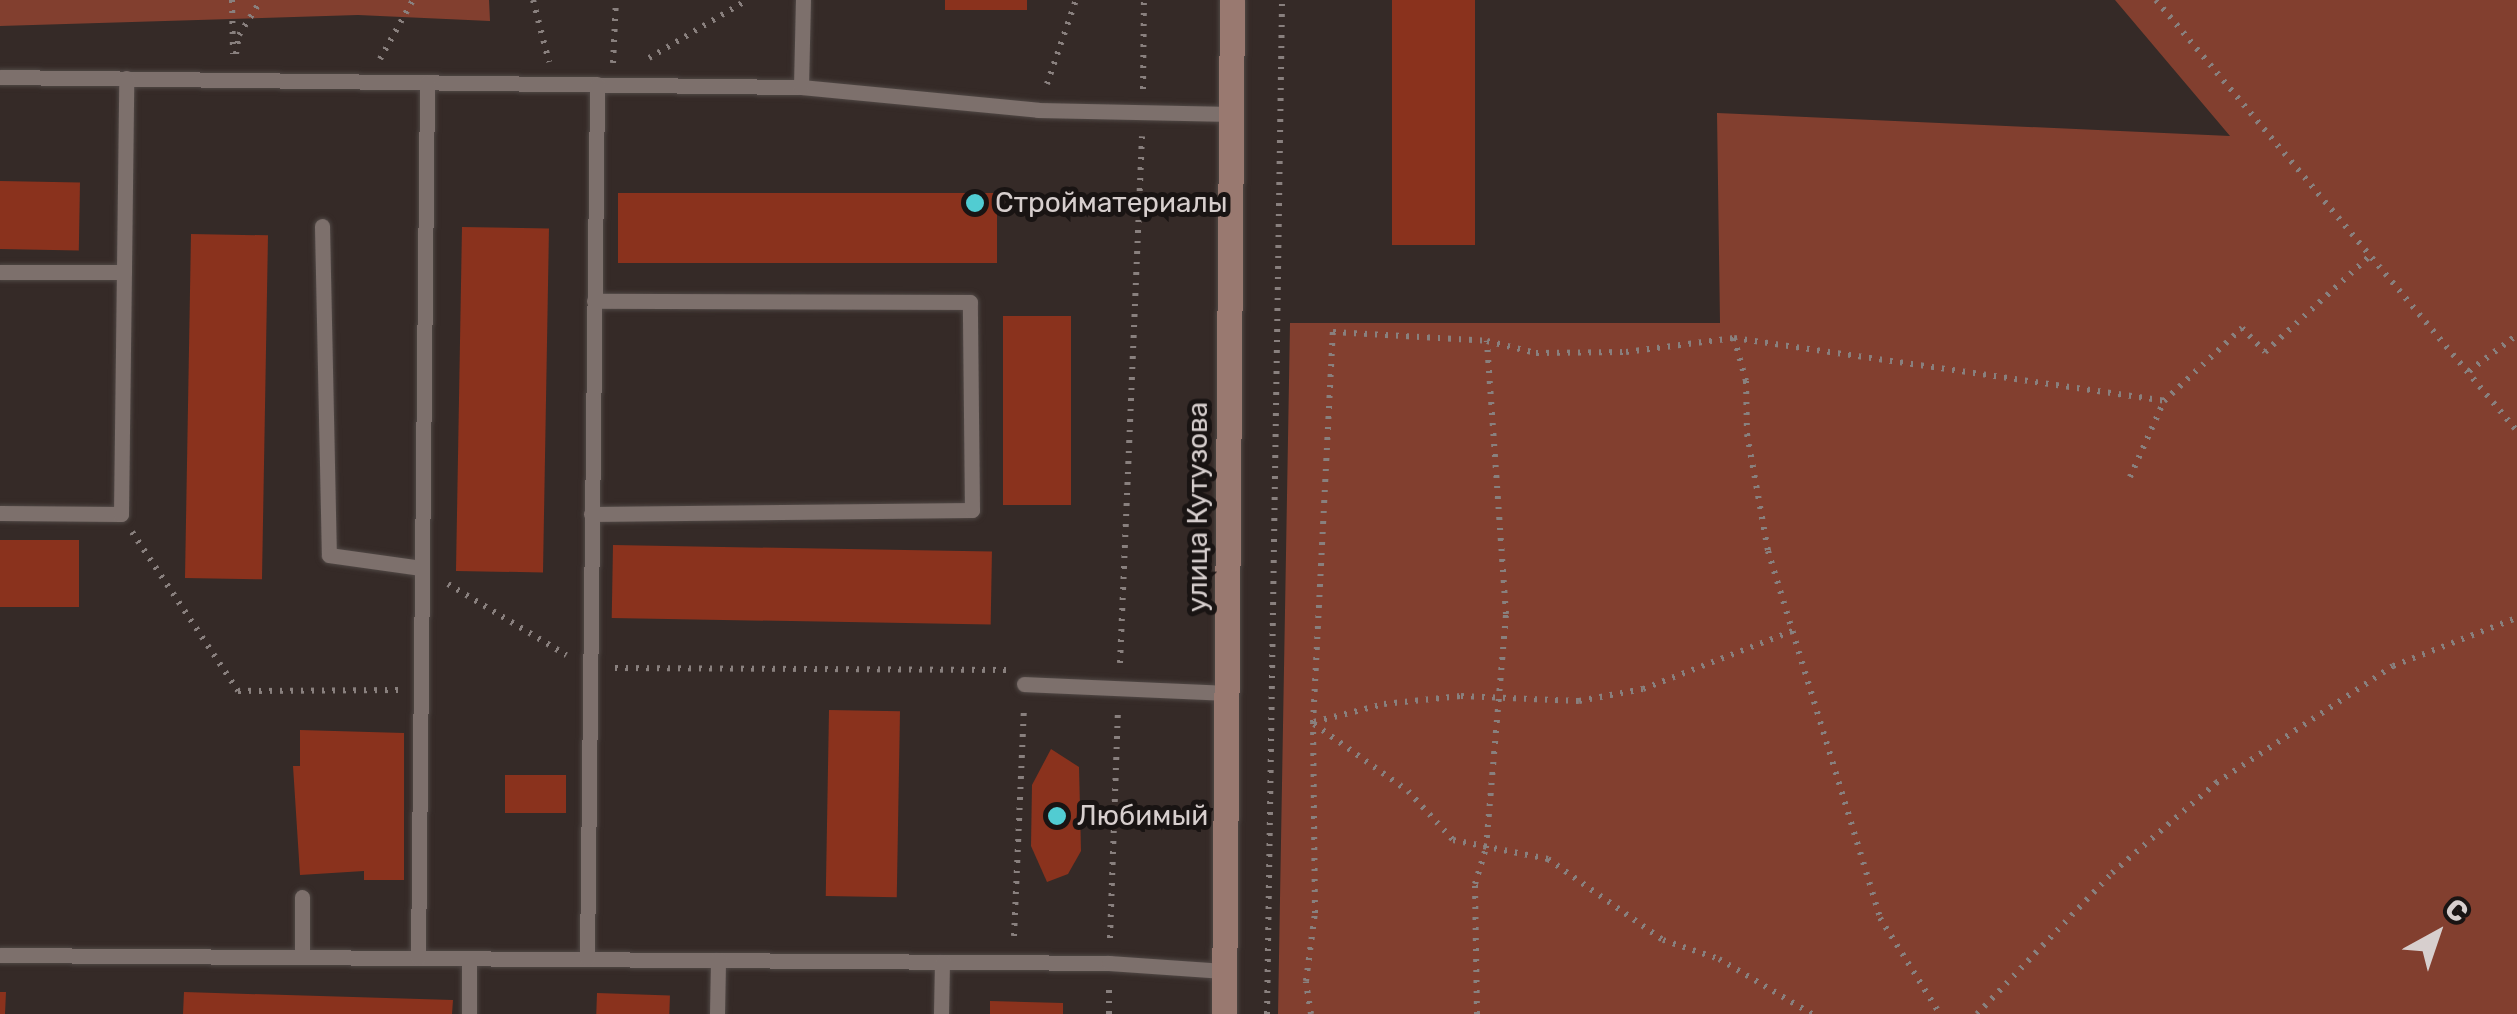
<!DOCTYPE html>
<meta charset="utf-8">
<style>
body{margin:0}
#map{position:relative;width:2517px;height:1014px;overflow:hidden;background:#352a27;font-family:Rubik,sans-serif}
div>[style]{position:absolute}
.green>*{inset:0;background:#823f2f}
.building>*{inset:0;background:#8a321d;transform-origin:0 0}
.path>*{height:6px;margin-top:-3px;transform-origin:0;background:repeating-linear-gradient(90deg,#89807e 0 2.5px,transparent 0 10.5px)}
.roads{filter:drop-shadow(0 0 2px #504845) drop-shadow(0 0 2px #504845)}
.lane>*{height:15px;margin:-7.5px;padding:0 7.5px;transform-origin:7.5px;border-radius:7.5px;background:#7d706c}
.secondary>*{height:25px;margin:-12.5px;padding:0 12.5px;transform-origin:12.5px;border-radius:12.5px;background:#997970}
.dots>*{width:28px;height:28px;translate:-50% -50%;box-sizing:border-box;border:5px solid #191413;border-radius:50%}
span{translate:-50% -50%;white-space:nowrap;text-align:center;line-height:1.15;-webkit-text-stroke:10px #191413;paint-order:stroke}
.poi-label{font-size:28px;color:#d7cfce}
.left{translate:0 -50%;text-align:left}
.street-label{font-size:28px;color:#d7cfce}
.north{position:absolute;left:2387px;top:884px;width:100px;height:100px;-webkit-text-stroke:8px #191413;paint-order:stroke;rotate:40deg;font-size:28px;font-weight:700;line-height:40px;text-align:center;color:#d7cfce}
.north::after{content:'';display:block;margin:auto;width:35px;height:45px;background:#d7cfce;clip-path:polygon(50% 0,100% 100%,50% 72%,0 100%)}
</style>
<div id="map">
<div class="green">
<i style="clip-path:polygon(0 0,489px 0,490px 21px,358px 15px,0 26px)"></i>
<i style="clip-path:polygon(2115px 0,2517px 0,2517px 1014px,1278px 1014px,1290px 323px,1720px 323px,1717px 113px,2230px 136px)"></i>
</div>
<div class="building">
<i style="left:945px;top:0;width:82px;height:10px"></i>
<i style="left:1392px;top:0;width:83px;height:245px"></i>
<i style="left:0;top:181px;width:80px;height:68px;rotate:1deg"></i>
<i style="left:618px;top:193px;width:379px;height:70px"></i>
<i style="left:462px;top:227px;width:87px;height:344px;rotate:1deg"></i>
<i style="left:191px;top:234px;width:77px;height:344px;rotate:1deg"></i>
<i style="left:1071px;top:316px;width:189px;height:68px;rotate:90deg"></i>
<i style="left:0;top:540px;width:79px;height:67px"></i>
<i style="left:613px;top:545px;width:379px;height:73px;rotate:1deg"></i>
<i style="left:829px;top:710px;width:71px;height:186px;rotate:1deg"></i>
<i style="clip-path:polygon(300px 730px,404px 733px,404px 880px,364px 880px,364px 871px,300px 875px,293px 766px,300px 766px)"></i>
<i style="clip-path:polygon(1051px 749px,1079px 767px,1081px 851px,1068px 874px,1047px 882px,1031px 846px,1032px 785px)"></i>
<i style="left:505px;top:775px;width:61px;height:38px"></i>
<i style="clip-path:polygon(0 992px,6px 992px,5px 1014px,0 1014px)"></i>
<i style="clip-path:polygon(184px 992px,453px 1000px,452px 1014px,183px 1014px)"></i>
<i style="left:597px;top:993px;width:73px;height:21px;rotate:2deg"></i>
<i style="clip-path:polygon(990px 1001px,1063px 1003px,1063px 1014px,990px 1014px)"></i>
</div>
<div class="path">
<i style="left:232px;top:0;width:54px;rotate:88.9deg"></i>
<i style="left:533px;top:0;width:64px;rotate:75.5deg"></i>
<i style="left:2156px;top:0;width:562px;rotate:50.05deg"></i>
<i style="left:236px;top:54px;width:19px;rotate:-81deg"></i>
<i style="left:239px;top:35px;width:41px;rotate:-57.8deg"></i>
<i style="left:649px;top:58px;width:114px;rotate:-30.6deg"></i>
<i style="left:380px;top:59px;width:68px;rotate:-60.8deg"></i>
<i style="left:613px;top:63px;width:63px;rotate:-87.3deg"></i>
<i style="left:1047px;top:84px;width:89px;rotate:-71deg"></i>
<i style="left:1143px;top:89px;width:89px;rotate:-89.4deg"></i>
<i style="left:1734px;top:338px;width:45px;rotate:74.4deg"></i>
<i style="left:1746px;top:381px;width:53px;rotate:88.9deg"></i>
<i style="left:1747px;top:434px;width:119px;rotate:79.8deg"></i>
<i style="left:1768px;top:551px;width:384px;rotate:73deg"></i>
<i style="left:1880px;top:918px;width:113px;rotate:58deg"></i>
<i style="left:2469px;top:371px;width:60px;rotate:-36.9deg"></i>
<i style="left:2130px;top:477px;width:83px;rotate:-65.9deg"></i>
<i style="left:2164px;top:401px;width:107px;rotate:-43.1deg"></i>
<i style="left:2242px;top:328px;width:33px;rotate:46deg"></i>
<i style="left:2265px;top:352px;width:144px;rotate:-42.5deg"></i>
<i style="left:132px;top:532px;width:191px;rotate:56.3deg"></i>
<i style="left:238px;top:691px;width:161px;rotate:-0.4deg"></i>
<i style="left:448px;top:584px;width:138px;rotate:31deg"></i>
<i style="left:1120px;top:663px;width:527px;rotate:-87.61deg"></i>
<i style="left:615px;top:668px;width:392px;rotate:0.3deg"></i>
<i style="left:1314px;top:722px;width:72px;rotate:-14.4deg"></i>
<i style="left:1384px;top:704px;width:77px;rotate:-5.9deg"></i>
<i style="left:1461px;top:696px;width:118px;rotate:2.4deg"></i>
<i style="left:1579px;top:701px;width:65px;rotate:-10.6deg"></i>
<i style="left:1643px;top:689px;width:163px;rotate:-21.2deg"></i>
<i style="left:1314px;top:724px;width:115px;rotate:35.5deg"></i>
<i style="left:1408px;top:791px;width:67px;rotate:47.4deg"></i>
<i style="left:1453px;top:840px;width:97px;rotate:11.3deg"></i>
<i style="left:1548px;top:859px;width:141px;rotate:35.2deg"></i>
<i style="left:1663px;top:940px;width:59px;rotate:18.7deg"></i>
<i style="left:1719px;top:959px;width:108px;rotate:30.6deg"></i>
<i style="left:1014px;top:936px;width:227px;rotate:-87.5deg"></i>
<i style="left:1110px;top:938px;width:227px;rotate:-88deg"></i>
<i style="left:1109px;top:1014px;width:28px;rotate:-90deg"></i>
<i style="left:1267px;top:1014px;width:1014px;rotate:-89.15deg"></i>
<i style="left:1311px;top:1014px;width:33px;rotate:-99deg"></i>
<i style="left:1306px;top:981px;width:69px;rotate:-82.5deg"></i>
<i style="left:1315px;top:913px;width:190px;rotate:-90.6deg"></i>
<i style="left:1313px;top:723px;width:392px;rotate:-87.1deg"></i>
<i style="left:1333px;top:332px;width:154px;rotate:3.3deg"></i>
<i style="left:1487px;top:341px;width:50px;rotate:13.8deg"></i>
<i style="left:1536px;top:353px;width:90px;rotate:-0.6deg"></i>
<i style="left:1626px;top:352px;width:109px;rotate:-7.4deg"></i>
<i style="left:1734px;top:338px;width:435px;rotate:8.3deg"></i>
<i style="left:1477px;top:1014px;width:130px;rotate:-90.9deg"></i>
<i style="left:1475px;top:884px;width:38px;rotate:-73deg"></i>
<i style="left:1486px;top:848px;width:235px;rotate:-85.1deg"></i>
<i style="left:1506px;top:614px;width:274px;rotate:-94deg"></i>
<i style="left:1977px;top:1014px;width:195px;rotate:-46.2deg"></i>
<i style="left:2112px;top:873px;width:138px;rotate:-40.9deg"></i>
<i style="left:2216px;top:783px;width:212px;rotate:-33.5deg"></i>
<i style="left:2393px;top:666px;width:133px;rotate:-21.2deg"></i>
</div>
<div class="roads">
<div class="lane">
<i style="left:0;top:77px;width:801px;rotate:0.72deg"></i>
<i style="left:801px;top:87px;width:238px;rotate:5.5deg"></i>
<i style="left:1038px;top:110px;width:194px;rotate:1.2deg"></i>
<i style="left:801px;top:87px;width:87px;rotate:-88.7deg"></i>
<i style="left:322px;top:226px;width:329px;rotate:88.8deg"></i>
<i style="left:329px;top:555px;width:93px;rotate:8deg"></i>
<i style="left:0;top:272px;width:124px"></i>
<i style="left:0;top:513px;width:121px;rotate:0.5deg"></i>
<i style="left:121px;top:514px;width:436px;rotate:-89.3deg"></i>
<i style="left:591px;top:514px;width:381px;rotate:-0.6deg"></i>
<i style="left:972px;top:510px;width:208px;rotate:-90.6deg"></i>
<i style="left:970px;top:302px;width:376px;rotate:-179.8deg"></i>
<i style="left:1024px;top:684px;width:203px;rotate:2.5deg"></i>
<i style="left:0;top:955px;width:1109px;rotate:0.41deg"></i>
<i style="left:1109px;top:963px;width:115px;rotate:4deg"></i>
<i style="left:302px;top:957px;width:60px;rotate:-90deg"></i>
<i style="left:418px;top:958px;width:876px;rotate:-89.41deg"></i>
<i style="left:587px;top:958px;width:874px;rotate:-89.34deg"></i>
<i style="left:469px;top:1014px;width:56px;rotate:-90deg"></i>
<i style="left:717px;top:1014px;width:54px;rotate:-88.9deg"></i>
<i style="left:941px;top:1014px;width:52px;rotate:-88.9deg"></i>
</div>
<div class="secondary">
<i style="left:1224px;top:1014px;width:1014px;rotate:-89.55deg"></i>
</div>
</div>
<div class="dots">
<i style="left:975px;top:203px;background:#51ccd2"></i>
<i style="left:1057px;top:816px;background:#51ccd2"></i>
</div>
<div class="poi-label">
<span class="left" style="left:995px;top:203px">Стройматериалы</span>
<span class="left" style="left:1077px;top:816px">Любимый</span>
</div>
<div class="street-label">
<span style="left:1198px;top:507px;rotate:-90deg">улица Кутузова</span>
</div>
<div class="north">С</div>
</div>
